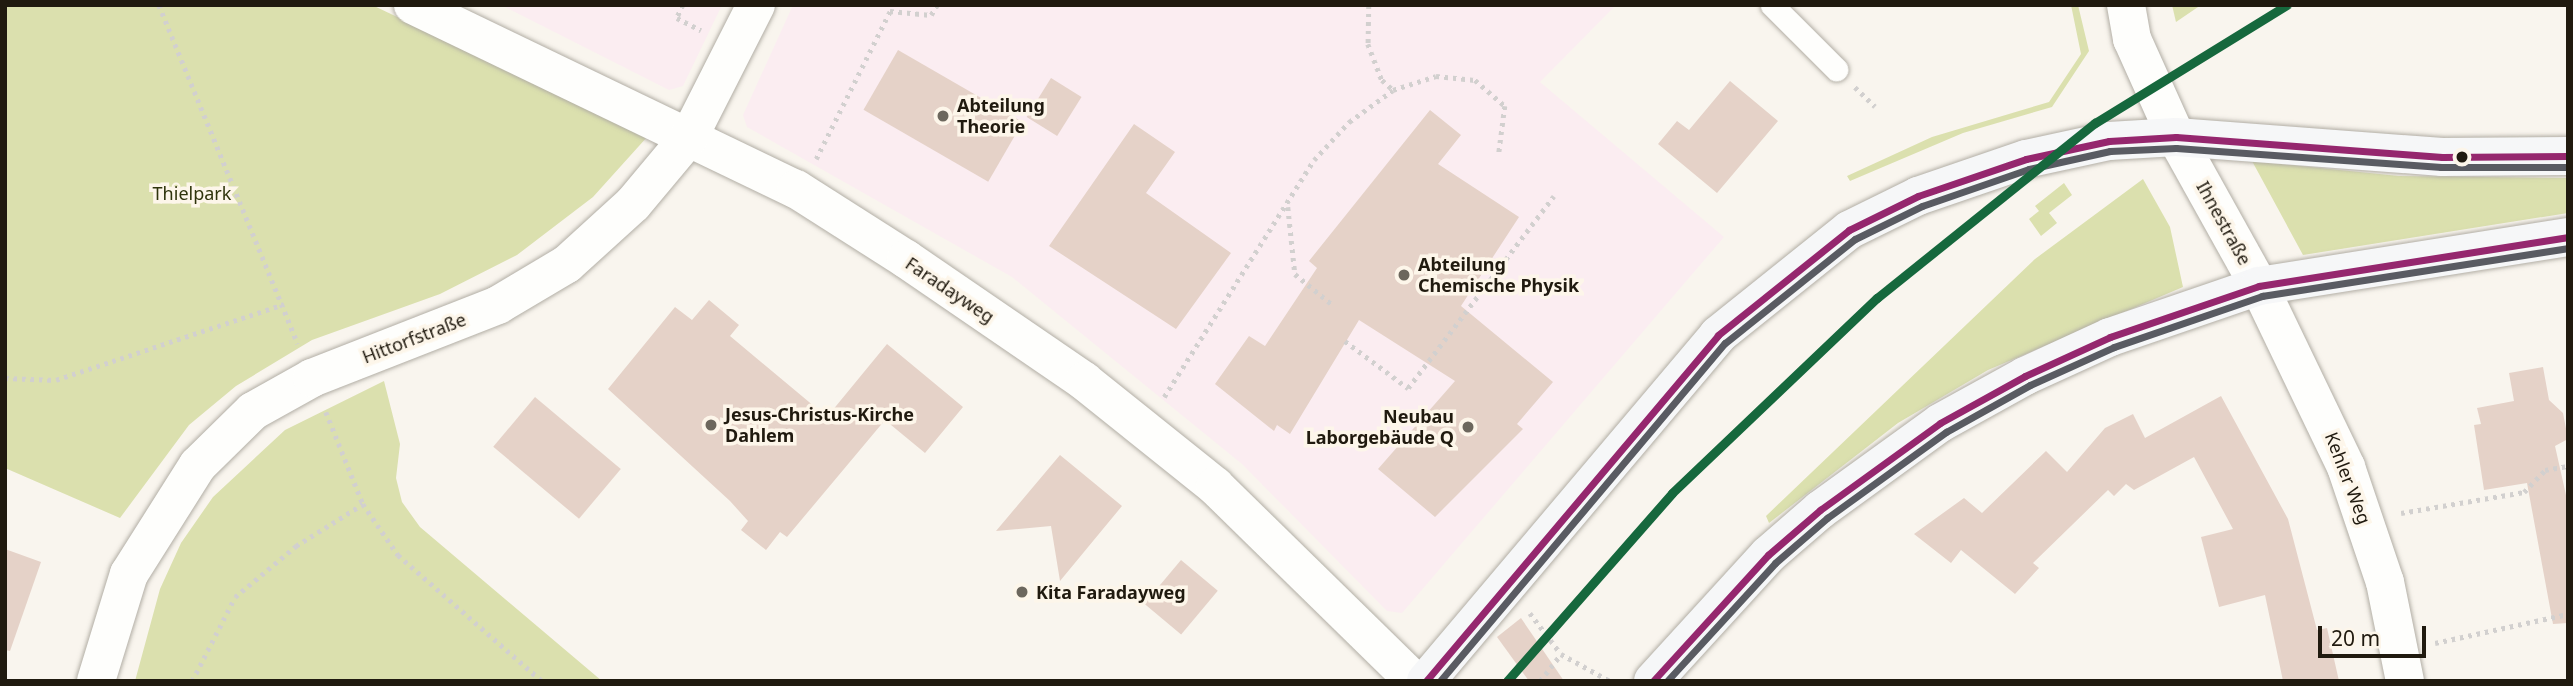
<!DOCTYPE html>
<meta charset="utf-8">
<style>
body{margin:0}
#map{position:relative;width:2573px;height:686px;overflow:hidden;background:#f9f5ee;font-family:"Noto Sans",sans-serif}
div>[style]{position:absolute}
.commercial>*{inset:0;background:#fbedf1}
.green>*{inset:0;background:#dbe0ae}
.building>*{inset:0;background:#e5d2c8;transform-origin:0 0}
.path>*{height:4.5px;margin-top:-2.25px;transform-origin:0;background:repeating-linear-gradient(90deg,#d2d0cf 0 3.5px,transparent 0 8.5px)}
.roads{filter:drop-shadow(0 0 2px #b2aea5) drop-shadow(0 0 2px #b2aea5)}
.service>*{height:23px;margin:-11.5px;padding:0 11.5px;transform-origin:11.5px;border-radius:11.5px;background:#fefefc}
.minor>*{height:38px;margin:-19px;padding:0 19px;transform-origin:19px;border-radius:19px;background:#fefefc}
.secondary>*{height:38px;margin:-19px;padding:0 19px;transform-origin:19px;border-radius:19px;background:#f6f7f8}
.bus-1>*{height:7px;margin:-3.5px;padding:0 3.5px;transform-origin:3.5px;border-radius:3.5px;background:#95276e}
.bus-2>*{height:7px;margin:-3.5px;padding:0 3.5px;transform-origin:3.5px;border-radius:3.5px;background:#595b62}
.metro-1>*{height:9px;margin:-4.5px;padding:0 4.5px;transform-origin:4.5px;border-radius:4.5px;background:#16683d}
.dots>*{width:19px;height:19px;translate:-50% -50%;box-sizing:border-box;border:4px solid #fdf6ea;border-radius:50%}
span{translate:-50% -50%;white-space:nowrap;text-align:center;line-height:1.15;-webkit-text-stroke:7px #fdf6ea;paint-order:stroke}
.poi-label{font-size:18px;color:#201a0f;font-weight:700}
.left{translate:0 -50%;text-align:left}
.right{translate:-100% -50%;text-align:right}
.park-label{font-size:18px;color:#2f340c}
.street-label{font-size:18px;color:#201a0f}
.frame{position:absolute;inset:0;border:7px solid #201a0f;pointer-events:none}
.scale{position:absolute;left:2318px;top:626px;width:108px;height:32px;box-sizing:border-box;border:4px solid #201a0f;border-top:0;padding-left:9px;font-size:21px;line-height:24px;white-space:nowrap;color:#201a0f;-webkit-text-stroke:5px #fdf6ea;paint-order:stroke}
</style>
<div id="map">
<div class="commercial">
<i style="clip-path:polygon(501px 5px,722px 5px,683px 86px,669px 90px)"></i>
<i style="clip-path:polygon(793px 5px,1616px 5px,1540px 82px,1724px 237px,1402px 613px,1387px 611px,1242px 464px,1012px 277px,747px 127px,743px 115px)"></i>
</div>
<div class="green">
<i style="clip-path:polygon(5px 5px,372px 5px,648px 136px,593px 197px,517px 255px,440px 294px,312px 340px,236px 386px,189px 425px,120px 518px,5px 468px)"></i>
<i style="clip-path:polygon(2071px 5px,2078px 5px,2089px 51px,2052px 107px,1963px 133px,1850px 181px,1847px 176px,1932px 137px,2049px 102px,2081px 54px)"></i>
<i style="clip-path:polygon(2172px 5px,2201px 5px,2176px 22px)"></i>
<i style="clip-path:polygon(2252px 161px,2399px 176px,2568px 178px,2568px 213px,2303px 255px)"></i>
<i style="clip-path:polygon(2143px 179px,2170px 227px,2183px 287px,1988px 370px,1898px 423px,1769px 523px,1766px 516px,2035px 259px)"></i>
<i style="clip-path:polygon(2064px 183px,2072px 195px,2049px 213px,2057px 223px,2041px 236px,2029px 219px,2039px 211px,2035px 206px)"></i>
<i style="clip-path:polygon(384px 381px,400px 444px,396px 478px,402px 502px,420px 527px,602px 681px,135px 681px,160px 589px,181px 543px,213px 497px,285px 430px)"></i>
</div>
<div class="building">
<i style="left:898px;top:50px;width:144px;height:69px;rotate:30deg"></i>
<i style="left:1051px;top:78px;width:36px;height:46px;rotate:32deg"></i>
<i style="clip-path:polygon(1730px 81px,1778px 121px,1717px 193px,1658px 144px,1677px 121px,1689px 130px)"></i>
<i style="clip-path:polygon(1430px 110px,1461px 135px,1438px 164px,1519px 217px,1461px 306px,1553px 382px,1517px 424px,1523px 429px,1435px 517px,1378px 469px,1455px 381px,1359px 320px,1290px 434px,1277px 425px,1274px 431px,1215px 384px,1249px 336px,1265px 346px,1317px 268px,1309px 261px)"></i>
<i style="clip-path:polygon(1134px 124px,1175px 152px,1146px 193px,1231px 253px,1176px 329px,1049px 246px)"></i>
<i style="clip-path:polygon(709px 300px,739px 325px,730px 336px,827px 417px,887px 344px,963px 407px,925px 453px,885px 420px,787px 537px,780px 532px,766px 550px,741px 530px,748px 521px,730px 501px,608px 389px,675px 307px,692px 320px)"></i>
<i style="clip-path:polygon(2543px 367px,2549px 400px,2563px 413px,2568px 439px,2555px 446px,2568px 504px,2568px 623px,2553px 624px,2527px 483px,2484px 490px,2474px 425px,2481px 424px,2477px 408px,2514px 401px,2509px 373px)"></i>
<i style="clip-path:polygon(2221px 396px,2288px 519px,2317px 630px,2327px 628px,2339px 681px,2283px 681px,2265px 595px,2219px 607px,2201px 537px,2233px 529px,2194px 457px,2134px 490px,2126px 484px,2114px 496px,2108px 490px,2033px 563px,2039px 568px,2015px 594px,1961px 550px,1951px 563px,1914px 534px,1964px 498px,1982px 513px,2046px 451px,2067px 472px,2105px 428px,2133px 414px,2145px 438px)"></i>
<i style="left:535px;top:397px;width:112px;height:65px;rotate:40deg"></i>
<i style="clip-path:polygon(1060px 455px,1122px 506px,1060px 581px,1051px 526px,996px 531px)"></i>
<i style="clip-path:polygon(5px 549px,41px 562px,10px 651px,5px 650px)"></i>
<i style="left:1181px;top:560px;width:48px;height:57px;rotate:40deg"></i>
<i style="clip-path:polygon(1521px 618px,1564px 681px,1529px 681px,1497px 637px)"></i>
</div>
<div class="path">
<i style="left:159px;top:5px;width:366px;rotate:67.7deg"></i>
<i style="left:683px;top:5px;width:14px;rotate:115deg"></i>
<i style="left:677px;top:18px;width:27px;rotate:27deg"></i>
<i style="left:1369px;top:5px;width:39px;rotate:91deg"></i>
<i style="left:1368px;top:44px;width:39px;rotate:69deg"></i>
<i style="left:1382px;top:80px;width:15px;rotate:42deg"></i>
<i style="left:1393px;top:90px;width:45px;rotate:-18deg"></i>
<i style="left:1436px;top:76px;width:39px;rotate:6deg"></i>
<i style="left:1475px;top:80px;width:40px;rotate:41deg"></i>
<i style="left:1505px;top:106px;width:47px;rotate:97.3deg"></i>
<i style="left:1855px;top:87px;width:28px;rotate:44deg"></i>
<i style="left:816px;top:159px;width:165px;rotate:-63.4deg"></i>
<i style="left:890px;top:11px;width:41px;rotate:5.6deg"></i>
<i style="left:931px;top:15px;width:12px;rotate:-59deg"></i>
<i style="left:1288px;top:207px;width:67px;rotate:84deg"></i>
<i style="left:1295px;top:274px;width:50px;rotate:39.4deg"></i>
<i style="left:1345px;top:341px;width:79px;rotate:36.7deg"></i>
<i style="left:1408px;top:388px;width:241px;rotate:-52.8deg"></i>
<i style="left:5px;top:378px;width:51px;rotate:2.2deg"></i>
<i style="left:56px;top:380px;width:240px;rotate:-18.4deg"></i>
<i style="left:1164px;top:397px;width:280px;rotate:-57.7deg"></i>
<i style="left:1314px;top:160px;width:52px;rotate:-47.4deg"></i>
<i style="left:1349px;top:122px;width:54px;rotate:-36deg"></i>
<i style="left:326px;top:412px;width:99px;rotate:68.1deg"></i>
<i style="left:363px;top:504px;width:62px;rotate:55.5deg"></i>
<i style="left:398px;top:555px;width:191px;rotate:41.2deg"></i>
<i style="left:2401px;top:513px;width:125px;rotate:-9.7deg"></i>
<i style="left:2524px;top:492px;width:30px;rotate:-46deg"></i>
<i style="left:2545px;top:470px;width:23px;rotate:-10deg"></i>
<i style="left:1530px;top:613px;width:51px;rotate:52.9deg"></i>
<i style="left:1561px;top:654px;width:56px;rotate:28.9deg"></i>
<i style="left:2435px;top:643px;width:136px;rotate:-12.3deg"></i>
<i style="left:192px;top:681px;width:94px;rotate:-62.9deg"></i>
<i style="left:235px;top:597px;width:80px;rotate:-39.9deg"></i>
<i style="left:296px;top:546px;width:79px;rotate:-32.1deg"></i>
<i style="left:1540px;top:681px;width:34px;rotate:-52deg"></i>
</div>
<div class="roads">
<div class="service">
<i style="left:1772px;top:5px;width:91px;rotate:45deg"></i>
</div>
<div class="minor">
<i style="left:413px;top:5px;width:425px;rotate:25.7deg"></i>
<i style="left:796px;top:189px;width:130px;rotate:32.5deg"></i>
<i style="left:906px;top:259px;width:216px;rotate:34.4deg"></i>
<i style="left:1084px;top:381px;width:168px;rotate:38.7deg"></i>
<i style="left:1215px;top:486px;width:279px;rotate:44.4deg"></i>
<i style="left:2126px;top:5px;width:35px;rotate:80deg"></i>
<i style="left:2132px;top:39px;width:107px;rotate:65.8deg"></i>
<i style="left:2176px;top:137px;width:171px;rotate:60.9deg"></i>
<i style="left:2259px;top:286px;width:201px;rotate:64.3deg"></i>
<i style="left:2346px;top:467px;width:121px;rotate:71.3deg"></i>
<i style="left:2385px;top:582px;width:101px;rotate:78.6deg"></i>
<i style="left:96px;top:681px;width:112px;rotate:-72.9deg"></i>
<i style="left:129px;top:574px;width:129px;rotate:-57.7deg"></i>
<i style="left:198px;top:465px;width:77px;rotate:-44.5deg"></i>
<i style="left:253px;top:411px;width:68px;rotate:-29.2deg"></i>
<i style="left:312px;top:378px;width:200px;rotate:-21.4deg"></i>
<i style="left:498px;top:305px;width:80px;rotate:-30.7deg"></i>
<i style="left:567px;top:264px;width:89px;rotate:-42.3deg"></i>
<i style="left:633px;top:204px;width:87px;rotate:-50.1deg"></i>
<i style="left:689px;top:137px;width:148px;rotate:-63.1deg"></i>
</div>
<div class="secondary">
<i style="left:1426px;top:681px;width:453px;rotate:-49.8deg"></i>
<i style="left:1718px;top:335px;width:168px;rotate:-38.7deg"></i>
<i style="left:1849px;top:230px;width:77px;rotate:-26.2deg"></i>
<i style="left:1918px;top:196px;width:114px;rotate:-18.9deg"></i>
<i style="left:2026px;top:159px;width:85px;rotate:-12.2deg"></i>
<i style="left:2109px;top:141px;width:67px;rotate:-3.4deg"></i>
<i style="left:2176px;top:137px;width:267px;rotate:4.3deg"></i>
<i style="left:2442px;top:157px;width:126px;rotate:-0.5deg"></i>
<i style="left:1653px;top:681px;width:171px;rotate:-47.6deg"></i>
<i style="left:1768px;top:555px;width:69px;rotate:-40.9deg"></i>
<i style="left:1820px;top:510px;width:148px;rotate:-35.9deg"></i>
<i style="left:1940px;top:423px;width:97px;rotate:-28.9deg"></i>
<i style="left:2025px;top:376px;width:94px;rotate:-24.6deg"></i>
<i style="left:2110px;top:337px;width:157px;rotate:-18.9deg"></i>
<i style="left:2259px;top:286px;width:313px;rotate:-9deg"></i>
</div>
</div>
<div class="bus-1">
<i style="left:1426px;top:681px;width:453px;rotate:-49.8deg"></i>
<i style="left:1718px;top:335px;width:168px;rotate:-38.7deg"></i>
<i style="left:1849px;top:230px;width:77px;rotate:-26.2deg"></i>
<i style="left:1918px;top:196px;width:114px;rotate:-18.9deg"></i>
<i style="left:2026px;top:159px;width:85px;rotate:-12.2deg"></i>
<i style="left:2109px;top:141px;width:67px;rotate:-3.4deg"></i>
<i style="left:2176px;top:137px;width:267px;rotate:4.3deg"></i>
<i style="left:2442px;top:157px;width:126px;rotate:-0.5deg"></i>
<i style="left:1653px;top:681px;width:171px;rotate:-47.6deg"></i>
<i style="left:1768px;top:555px;width:69px;rotate:-40.9deg"></i>
<i style="left:1820px;top:510px;width:148px;rotate:-35.9deg"></i>
<i style="left:1940px;top:423px;width:97px;rotate:-28.9deg"></i>
<i style="left:2025px;top:376px;width:94px;rotate:-24.6deg"></i>
<i style="left:2110px;top:337px;width:157px;rotate:-18.9deg"></i>
<i style="left:2259px;top:286px;width:313px;rotate:-9deg"></i>
</div>
<div class="bus-2">
<i style="left:1440px;top:681px;width:442px;rotate:-49.9deg"></i>
<i style="left:1725px;top:343px;width:166px;rotate:-38.7deg"></i>
<i style="left:1855px;top:239px;width:75px;rotate:-26.2deg"></i>
<i style="left:1922px;top:206px;width:113px;rotate:-19.1deg"></i>
<i style="left:2029px;top:169px;width:83px;rotate:-12.5deg"></i>
<i style="left:2110px;top:151px;width:66px;rotate:-2.6deg"></i>
<i style="left:2176px;top:148px;width:266px;rotate:4.1deg"></i>
<i style="left:2441px;top:167px;width:127px"></i>
<i style="left:1667px;top:681px;width:160px;rotate:-47.5deg"></i>
<i style="left:1775px;top:563px;width:69px;rotate:-40.9deg"></i>
<i style="left:1827px;top:518px;width:147px;rotate:-35.9deg"></i>
<i style="left:1946px;top:432px;width:96px;rotate:-29.2deg"></i>
<i style="left:2030px;top:385px;width:92px;rotate:-24.3deg"></i>
<i style="left:2114px;top:347px;width:157px;rotate:-19deg"></i>
<i style="left:2262px;top:296px;width:310px;rotate:-8.9deg"></i>
</div>
<div class="metro-1">
<i style="left:1507px;top:681px;width:250px;rotate:-48.7deg"></i>
<i style="left:1672px;top:493px;width:283px;rotate:-43.6deg"></i>
<i style="left:1877px;top:298px;width:280px;rotate:-38.8deg"></i>
<i style="left:2095px;top:123px;width:225px;rotate:-31.6deg"></i>
</div>
<div class="dots">
<i style="left:943px;top:116px;background:#6c675d"></i>
<i style="left:2462px;top:157px;background:#201a0f"></i>
<i style="left:1404px;top:275px;background:#6c675d"></i>
<i style="left:711px;top:425px;background:#6c675d"></i>
<i style="left:1468px;top:427px;background:#6c675d"></i>
<i style="left:1022px;top:592px;background:#6c675d"></i>
</div>
<div class="poi-label">
<span class="left" style="left:957px;top:116px">Abteilung<br>Theorie</span>
<span class="left" style="left:1418px;top:275px">Abteilung<br>Chemische Physik</span>
<span class="left" style="left:725px;top:425px">Jesus-Christus-Kirche<br>Dahlem</span>
<span class="right" style="left:1454px;top:427px">Neubau<br>Laborgebäude Q</span>
<span class="left" style="left:1036px;top:592px">Kita Faradayweg</span>
</div>
<div class="park-label">
<span style="left:192px;top:193px">Thielpark</span>
</div>
<div class="street-label">
<span style="left:2224px;top:223px;rotate:61deg">Ihnestraße</span>
<span style="left:950px;top:290px;rotate:34deg">Faradayweg</span>
<span style="left:414px;top:338px;rotate:-21deg">Hittorfstraße</span>
<span style="left:2348px;top:478px;rotate:69deg">Kehler Weg</span>
</div>
<div class="frame"></div>
<div class="scale">20 m</div>
</div>
